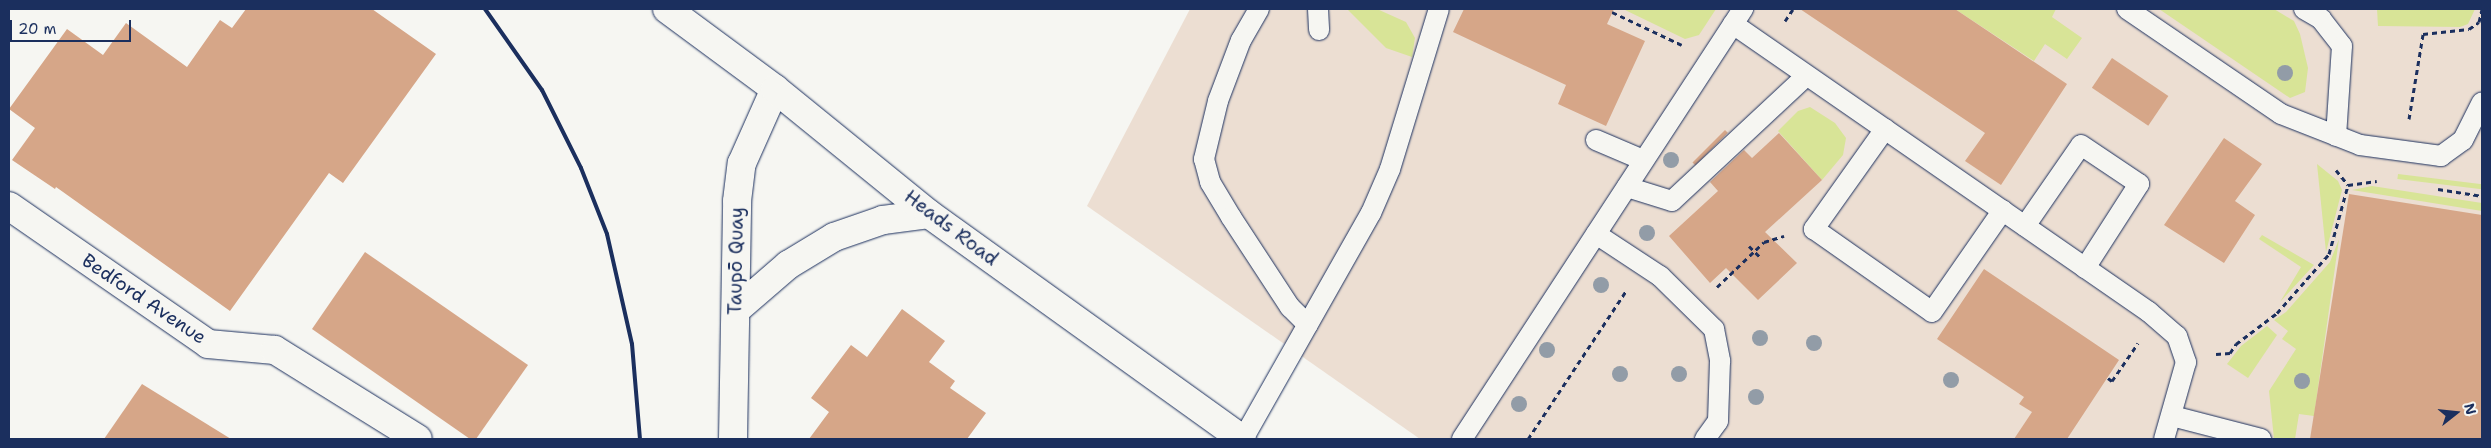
<!DOCTYPE html>
<meta charset="utf-8">
<style>
body{margin:0}
#map{position:relative;width:2491px;height:448px;overflow:hidden;background:#f6f6f2;font-family:"Shantell Sans",sans-serif}
div>[style]{position:absolute}
.built>*{inset:0;background:#ecded2}
.green>*{inset:0;background:#d8e497;transform-origin:0 0}
.building>*{inset:0;background:#d6a688;transform-origin:0 0}
.path>*{height:3px;margin-top:-1.5px;transform-origin:0;background:repeating-linear-gradient(90deg,#1b2f5e 0 5px,transparent 0 9px)}
.roads{filter:drop-shadow(0 0 1px #1b2f5e) drop-shadow(0 0 1px #1b2f5e)}
.service>*{height:20px;margin:-10px;padding:0 10px;transform-origin:10px;border-radius:10px;background:#f6f6f2}
.minor>*{height:28px;margin:-14px;padding:0 14px;transform-origin:14px;border-radius:14px;background:#f6f6f2}
.tertiary>*{height:28px;margin:-14px;padding:0 14px;transform-origin:14px;border-radius:14px;background:#f6f6f2}
.secondary>*{height:28px;margin:-14px;padding:0 14px;transform-origin:14px;border-radius:14px;background:#f6f6f2}
.rail>*{height:4px;margin:-2px;padding:0 2px;transform-origin:2px;border-radius:2px;background:#1b2f5e}
.trees>*{width:16px;height:16px;margin:-8px;border-radius:50%;background:#929ca7}
span{translate:-50% -50%;white-space:nowrap;text-align:center;line-height:1.15;-webkit-text-stroke:4.5px #f6f6f2;paint-order:stroke}
.street-label{font-size:19px;color:#1b2f5e}
.frame{position:absolute;inset:0;border:10px solid #1b2f5e;pointer-events:none}
.north{position:absolute;left:2431px;top:388px;width:50px;height:50px;-webkit-text-stroke:4px #f6f6f2;paint-order:stroke;rotate:74deg;font-size:14px;font-weight:700;line-height:20px;text-align:center;color:#1b2f5e}
.north::after{content:'';display:block;margin:auto;width:18px;height:22px;background:#1b2f5e;clip-path:polygon(50% 0,100% 100%,50% 72%,0 100%)}
.scale{position:absolute;left:10px;top:20px;width:121px;height:22px;box-sizing:border-box;border:2px solid #1b2f5e;border-top:0;padding-left:6px;font-size:15px;line-height:18px;white-space:nowrap;color:#1b2f5e;-webkit-text-stroke:4px #f6f6f2;paint-order:stroke}
</style>
<div id="map">
<div class="built">
<i style="clip-path:polygon(1190px 9px,2482px 9px,2482px 439px,1420px 439px,1087px 206px)"></i>
</div>
<div class="green">
<i style="clip-path:polygon(1347px 9px,1377px 9px,1406px 22px,1415px 38px,1412px 57px,1386px 48px)"></i>
<i style="clip-path:polygon(1623px 9px,1716px 9px,1699px 35px,1685px 39px)"></i>
<i style="clip-path:polygon(1955px 9px,2056px 9px,2052px 17px,2082px 38px,2067px 59px,2045px 44px,2034px 61px)"></i>
<i style="clip-path:polygon(2159px 9px,2274px 9px,2294px 21px,2300px 34px,2308px 68px,2305px 92px,2290px 98px)"></i>
<i style="clip-path:polygon(2377px 9px,2475px 9px,2468px 24px,2460px 27px,2378px 26px)"></i>
<i style="clip-path:polygon(1810px 107px,1835px 123px,1846px 138px,1843px 155px,1822px 180px,1778px 131px,1798px 111px)"></i>
<i style="clip-path:polygon(2317px 164px,2338px 181px,2342px 190px,2326px 252px)"></i>
<i style="left:2398px;top:174px;width:85px;height:5px;rotate:7deg"></i>
<i style="clip-path:polygon(2372px 186px,2482px 203px,2482px 211px,2352px 190px)"></i>
<i style="clip-path:polygon(2262px 235px,2314px 265px,2280px 302px,2301px 267px,2259px 239px)"></i>
<i style="clip-path:polygon(2339px 239px,2314px 416px,2299px 414px,2295px 439px,2274px 439px,2269px 391px,2296px 349px,2282px 339px,2288px 331px,2274px 320px,2286px 312px,2330px 262px)"></i>
<i style="clip-path:polygon(2267px 326px,2277px 335px,2248px 378px,2227px 364px,2241px 346px)"></i>
</div>
<div class="building">
<i style="clip-path:polygon(246px 9px,372px 9px,436px 54px,343px 183px,329px 173px,230px 311px,56px 187px,55px 189px,12px 160px,35px 128px,9px 109px,67px 29px,103px 55px,126px 23px,187px 67px,220px 20px,232px 28px)"></i>
<i style="clip-path:polygon(1464px 9px,1614px 9px,1607px 24px,1645px 41px,1606px 126px,1558px 104px,1566px 85px,1453px 32px)"></i>
<i style="clip-path:polygon(1800px 9px,1955px 9px,2067px 84px,2001px 185px,1965px 161px,1985px 133px)"></i>
<i style="left:2112px;top:58px;width:68px;height:36px;rotate:34deg"></i>
<i style="left:1725px;top:130px;width:4px;height:46px;rotate:45deg"></i>
<i style="clip-path:polygon(1779px 133px,1822px 180px,1765px 232px,1797px 263px,1758px 300px,1726px 268px,1710px 283px,1669px 236px,1718px 191px,1710px 182px,1744px 150px,1752px 158px)"></i>
<i style="clip-path:polygon(2224px 138px,2262px 164px,2235px 201px,2255px 215px,2224px 263px,2164px 225px)"></i>
<i style="clip-path:polygon(2349px 194px,2482px 215px,2482px 439px,2310px 439px)"></i>
<i style="clip-path:polygon(365px 252px,528px 365px,476px 439px,470px 439px,312px 329px)"></i>
<i style="clip-path:polygon(1984px 269px,2119px 360px,2067px 439px,2014px 439px,2032px 412px,2019px 404px,2024px 397px,1937px 339px)"></i>
<i style="clip-path:polygon(902px 309px,945px 341px,929px 362px,955px 381px,950px 388px,986px 413px,967px 439px,809px 439px,829px 412px,811px 398px,851px 345px,867px 357px)"></i>
<i style="clip-path:polygon(142px 384px,231px 439px,104px 439px)"></i>
</div>
<div class="path">
<i style="left:1612px;top:12px;width:77px;rotate:25.2deg"></i>
<i style="left:1785px;top:21px;width:14px;rotate:-56deg"></i>
<i style="left:2409px;top:119px;width:86px;rotate:-80.6deg"></i>
<i style="left:2423px;top:34px;width:46px;rotate:-6.2deg"></i>
<i style="left:2469px;top:29px;width:12px;rotate:-35deg"></i>
<i style="left:2479px;top:22px;width:13px;rotate:-77deg"></i>
<i style="left:2336px;top:170px;width:19px;rotate:51deg"></i>
<i style="left:2438px;top:189px;width:45px;rotate:9deg"></i>
<i style="left:1749px;top:246px;width:16px;rotate:45deg"></i>
<i style="left:1717px;top:287px;width:65px;rotate:-43.8deg"></i>
<i style="left:1764px;top:242px;width:21px;rotate:-17deg"></i>
<i style="left:2216px;top:354px;width:14px;rotate:-4deg"></i>
<i style="left:2230px;top:353px;width:11px;rotate:-56deg"></i>
<i style="left:2236px;top:344px;width:51px;rotate:-37.1deg"></i>
<i style="left:2277px;top:313px;width:79px;rotate:-48.6deg"></i>
<i style="left:2329px;top:254px;width:72px;rotate:-74.6deg"></i>
<i style="left:2348px;top:185px;width:29px;rotate:-8deg"></i>
<i style="left:2108px;top:378px;width:5px;rotate:37deg"></i>
<i style="left:2112px;top:381px;width:46px;rotate:-55.6deg"></i>
<i style="left:1528px;top:439px;width:178px;rotate:-56.5deg"></i>
</div>
<div class="roads">
<div class="service">
<i style="left:1259px;top:9px;width:36px;rotate:120deg"></i>
<i style="left:1241px;top:40px;width:65px;rotate:110.7deg"></i>
<i style="left:1218px;top:101px;width:60px;rotate:103.6deg"></i>
<i style="left:1204px;top:159px;width:24px;rotate:75deg"></i>
<i style="left:1210px;top:182px;width:41px;rotate:59deg"></i>
<i style="left:1231px;top:217px;width:108px;rotate:56.8deg"></i>
<i style="left:1290px;top:307px;width:25px;rotate:45deg"></i>
<i style="left:1318px;top:9px;width:21px;rotate:87deg"></i>
<i style="left:2127px;top:9px;width:186px;rotate:34.3deg"></i>
<i style="left:2281px;top:114px;width:85px;rotate:21.4deg"></i>
<i style="left:2360px;top:145px;width:82px;rotate:7.7deg"></i>
<i style="left:2441px;top:156px;width:27px;rotate:-36deg"></i>
<i style="left:2463px;top:140px;width:42px;rotate:-63.4deg"></i>
<i style="left:2304px;top:9px;width:20px;rotate:30deg"></i>
<i style="left:2321px;top:19px;width:34px;rotate:52deg"></i>
<i style="left:2342px;top:46px;width:90px;rotate:93.8deg"></i>
<i style="left:1733px;top:24px;width:506px;rotate:34.7deg"></i>
<i style="left:2149px;top:312px;width:37px;rotate:41deg"></i>
<i style="left:2177px;top:336px;width:28px;rotate:71deg"></i>
<i style="left:2186px;top:362px;width:80px;rotate:105.9deg"></i>
<i style="left:1885px;top:129px;width:123px;rotate:125.4deg"></i>
<i style="left:1814px;top:229px;width:144px;rotate:35.1deg"></i>
<i style="left:1932px;top:312px;width:124px;rotate:-55.2deg"></i>
<i style="left:1596px;top:140px;width:51px;rotate:23.1deg"></i>
<i style="left:1627px;top:187px;width:47px;rotate:17.3deg"></i>
<i style="left:1672px;top:201px;width:183px;rotate:-43deg"></i>
<i style="left:2025px;top:226px;width:98px;rotate:-55.3deg"></i>
<i style="left:2081px;top:145px;width:70px;rotate:33.9deg"></i>
<i style="left:2139px;top:184px;width:100px;rotate:122.7deg"></i>
<i style="left:1596px;top:234px;width:77px;rotate:33.3deg"></i>
<i style="left:1660px;top:276px;width:76px;rotate:44.5deg"></i>
<i style="left:1714px;top:329px;width:33px;rotate:79deg"></i>
<i style="left:1720px;top:361px;width:60px;rotate:91.9deg"></i>
<i style="left:1718px;top:421px;width:22px;rotate:126deg"></i>
<i style="left:2172px;top:416px;width:92px;rotate:14.5deg"></i>
<i style="left:1243px;top:439px;width:260px;rotate:-60.5deg"></i>
<i style="left:1371px;top:213px;width:48px;rotate:-66.6deg"></i>
<i style="left:1390px;top:169px;width:167px;rotate:-73deg"></i>
<i style="left:1462px;top:439px;width:514px;rotate:-56.84deg"></i>
</div>
<div class="minor">
<i style="left:9px;top:206px;width:242px;rotate:34.7deg"></i>
<i style="left:208px;top:344px;width:67px;rotate:5.1deg"></i>
<i style="left:275px;top:350px;width:168px;rotate:31.9deg"></i>
</div>
<div class="tertiary">
<i style="left:736px;top:310px;width:69px;rotate:-40.9deg"></i>
<i style="left:788px;top:265px;width:54px;rotate:-31.3deg"></i>
<i style="left:834px;top:237px;width:52px;rotate:-19.1deg"></i>
<i style="left:883px;top:220px;width:46px;rotate:-7.4deg"></i>
<i style="left:733px;top:439px;width:238px;rotate:-89deg"></i>
<i style="left:737px;top:201px;width:38px;rotate:-83deg"></i>
<i style="left:742px;top:163px;width:81px;rotate:-66deg"></i>
</div>
<div class="secondary">
<i style="left:667px;top:9px;width:134px;rotate:36.5deg"></i>
<i style="left:775px;top:89px;width:198px;rotate:39.1deg"></i>
<i style="left:929px;top:214px;width:385px;rotate:35.7deg"></i>
</div>
</div>
<div class="rail">
<i style="left:485px;top:9px;width:99px;rotate:54.9deg"></i>
<i style="left:542px;top:90px;width:87px;rotate:63.4deg"></i>
<i style="left:581px;top:168px;width:71px;rotate:68.5deg"></i>
<i style="left:607px;top:234px;width:113px;rotate:77.2deg"></i>
<i style="left:632px;top:344px;width:95px;rotate:85.2deg"></i>
</div>
<div class="trees">
<i style="left:2285px;top:73px"></i>
<i style="left:1671px;top:160px"></i>
<i style="left:1647px;top:233px"></i>
<i style="left:1601px;top:285px"></i>
<i style="left:1760px;top:338px"></i>
<i style="left:1814px;top:343px"></i>
<i style="left:1547px;top:350px"></i>
<i style="left:1620px;top:374px"></i>
<i style="left:1679px;top:374px"></i>
<i style="left:1951px;top:380px"></i>
<i style="left:2302px;top:381px"></i>
<i style="left:1756px;top:397px"></i>
<i style="left:1519px;top:404px"></i>
</div>
<div class="street-label">
<span style="left:951px;top:228px;rotate:37deg">Heads Road</span>
<span style="left:736px;top:261px;rotate:-89deg">Taupō Quay</span>
<span style="left:144px;top:299px;rotate:34deg">Bedford Avenue</span>
</div>
<div class="frame"></div>
<div class="north">N</div>
<div class="scale">20 m</div>
</div>
